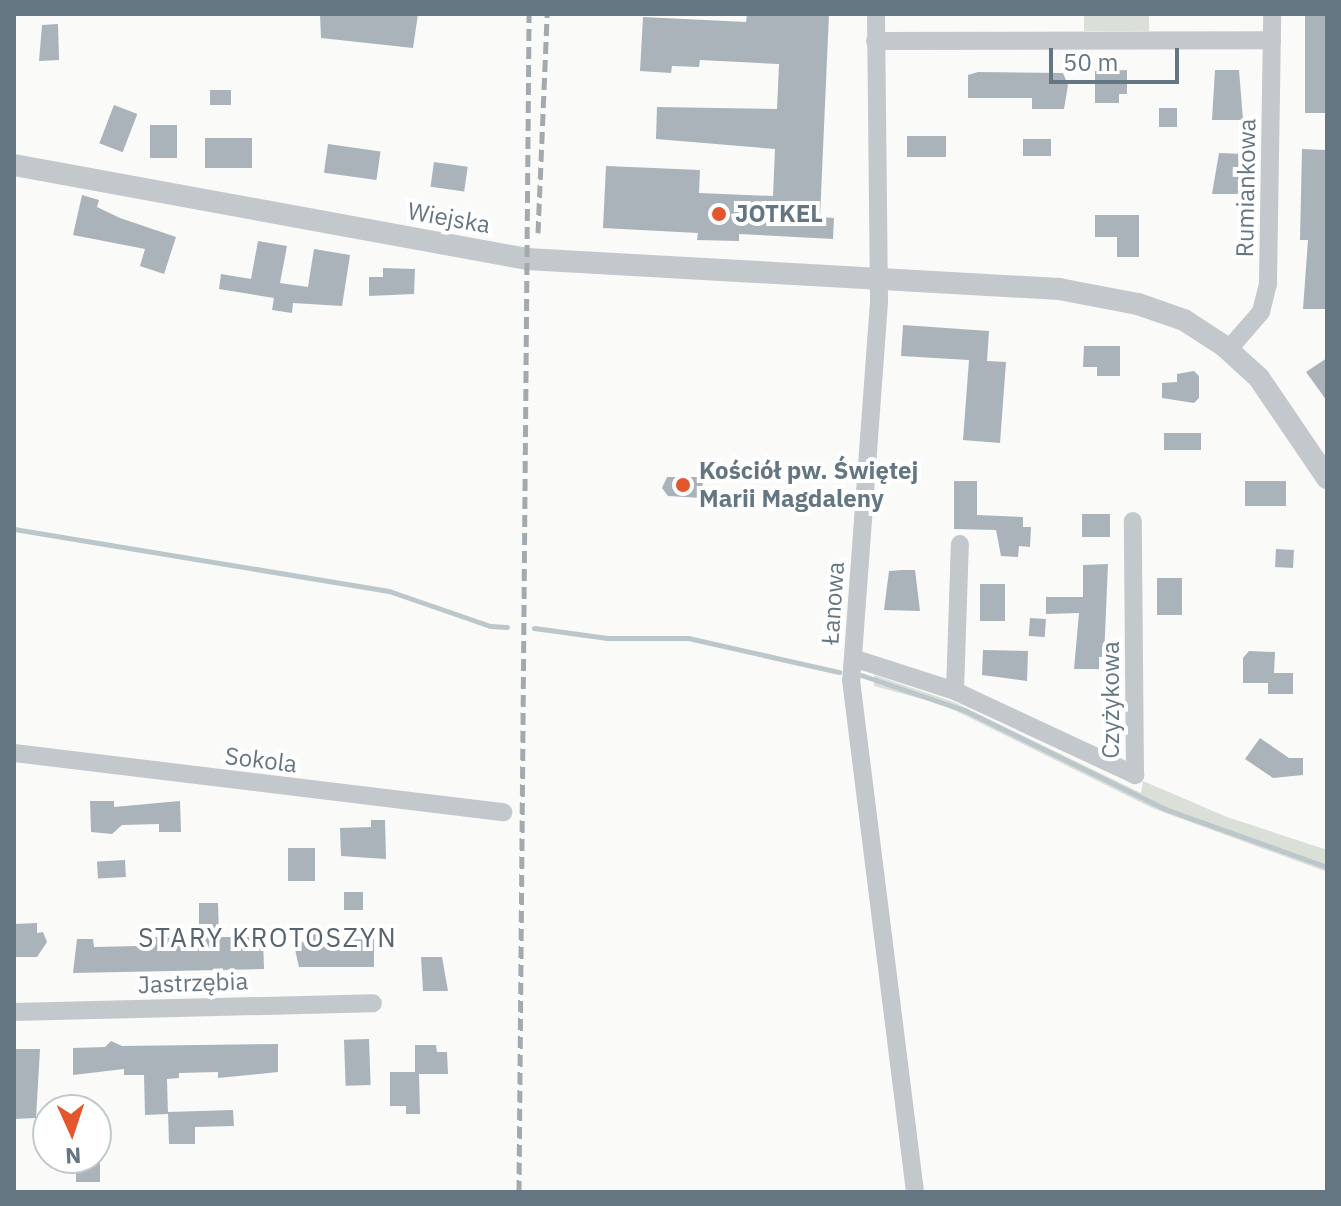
<!DOCTYPE html>
<meta charset="utf-8">
<style>
body{margin:0}
#map{position:relative;width:1341px;height:1206px;overflow:hidden;background:#fafaf8;font-family:"IBM Plex Sans",sans-serif}
div>[style]{position:absolute}
.green>*{inset:0;background:#dadfd7;transform-origin:0 0}
.stream>*{height:5px;margin:-2.5px;padding:0 2.5px;transform-origin:2.5px;border-radius:2.5px;background:#bbc7cb}
.building>*{inset:0;background:#aab3b9;transform-origin:0 0}
.minor>*{height:18px;margin:-9px;padding:0 9px;transform-origin:9px;border-radius:9px;background:#c3c8cc}
.tertiary>*{height:22px;margin:-11px;padding:0 11px;transform-origin:11px;border-radius:11px;background:#c3c8cc}
.rail>*{height:5px;margin-top:-2.5px;transform-origin:0;background:repeating-linear-gradient(90deg,#a2aab0 0 12px,transparent 0 18px)}
.dots>*{width:22px;height:22px;translate:-50% -50%;box-sizing:border-box;border:4px solid #fff;border-radius:50%}
span{translate:-50% -50%;white-space:nowrap;text-align:center;line-height:1.15;-webkit-text-stroke:8px #fff;paint-order:stroke}
.street-label{font-size:24px;color:#657683}
.poi-label{font-size:24px;color:#657683;font-weight:700}
.left{translate:0 -50%;text-align:left}
.neighbourhood-label{font-size:26px;color:#57646e;letter-spacing:2px}
.frame{position:absolute;inset:0;border:16px solid #657683;pointer-events:none}
.north{position:absolute;left:32px;top:1094px;width:80px;height:80px;box-sizing:border-box;background:#fff;border:2px solid #c1c8cd;border-radius:50%;rotate:177deg;font-size:22px;font-weight:700;line-height:32px;text-align:center;color:#657683}
.north::after{content:'';display:block;margin:auto;width:28px;height:36px;background:#e4572e;clip-path:polygon(50% 0,100% 100%,50% 72%,0 100%)}
.scale{position:absolute;left:1049px;top:48px;width:130px;height:36px;box-sizing:border-box;border:4px solid #657683;border-top:0;padding-left:10px;font-size:24px;line-height:28px;white-space:nowrap;color:#657683;-webkit-text-stroke:6px #fff;paint-order:stroke}
</style>
<div id="map">
<div class="green">
<i style="left:1084px;top:14px;width:65px;height:17px"></i>
<i style="clip-path:polygon(874px 675px,954px 702px,1141px 793px,1143px 781px,1227px 817px,1327px 850px,1327px 872px,1152px 808px,944px 705px,874px 686px)"></i>
</div>
<div class="stream">
<i style="left:14px;top:529px;width:380px;rotate:9.4deg"></i>
<i style="left:389px;top:591px;width:107px;rotate:19.1deg"></i>
<i style="left:490px;top:626px;width:17px;rotate:3deg"></i>
<i style="left:534px;top:628px;width:74px;rotate:7.8deg"></i>
<i style="left:607px;top:638px;width:81px"></i>
<i style="left:688px;top:638px;width:155px;rotate:12.7deg"></i>
<i style="left:861px;top:675px;width:111px;rotate:18.9deg"></i>
<i style="left:966px;top:711px;width:222px;rotate:26.2deg"></i>
<i style="left:1165px;top:809px;width:172px;rotate:19.7deg"></i>
</div>
<div class="building">
<i style="clip-path:polygon(320px 14px,418px 14px,413px 48px,321px 38px)"></i>
<i style="clip-path:polygon(747px 14px,829px 14px,820px 217px,834px 218px,833px 239px,739px 234px,739px 241px,697px 240px,698px 233px,603px 228px,606px 166px,700px 170px,699px 193px,773px 196px,775px 149px,656px 139px,657px 107px,777px 109px,779px 64px,700px 60px,699px 67px,672px 66px,671px 73px,640px 71px,643px 17px,746px 22px)"></i>
<i style="left:1305px;top:14px;width:22px;height:99px"></i>
<i style="clip-path:polygon(58px 24px,59px 60px,39px 61px,42px 25px)"></i>
<i style="clip-path:polygon(1127px 70px,1127px 94px,1119px 94px,1119px 103px,1095px 103px,1095px 71px)"></i>
<i style="clip-path:polygon(1215px 70px,1239px 70px,1243px 120px,1212px 120px)"></i>
<i style="clip-path:polygon(978px 72px,1063px 73px,1068px 85px,1064px 109px,1032px 109px,1032px 98px,968px 98px,968px 75px)"></i>
<i style="left:231px;top:90px;width:15px;height:21px;rotate:90deg"></i>
<i style="left:114px;top:105px;width:25px;height:41px;rotate:21deg"></i>
<i style="left:1159px;top:108px;width:18px;height:19px"></i>
<i style="left:150px;top:125px;width:27px;height:33px"></i>
<i style="left:907px;top:136px;width:39px;height:21px"></i>
<i style="left:205px;top:138px;width:47px;height:30px"></i>
<i style="left:1051px;top:139px;width:17px;height:28px;rotate:90deg"></i>
<i style="left:328px;top:144px;width:53px;height:29px;rotate:8deg"></i>
<i style="clip-path:polygon(1302px 149px,1325px 150px,1327px 309px,1303px 309px,1308px 240px,1300px 240px)"></i>
<i style="clip-path:polygon(1219px 153px,1245px 154px,1241px 194px,1212px 194px)"></i>
<i style="left:434px;top:162px;width:34px;height:25px;rotate:8deg"></i>
<i style="clip-path:polygon(82px 195px,99px 200px,97px 207px,120px 218px,176px 237px,164px 274px,140px 266px,145px 249px,73px 235px)"></i>
<i style="clip-path:polygon(1095px 215px,1139px 215px,1139px 257px,1117px 257px,1117px 237px,1095px 237px)"></i>
<i style="clip-path:polygon(258px 241px,287px 246px,280px 283px,308px 287px,314px 249px,350px 255px,342px 306px,293px 303px,292px 313px,272px 310px,274px 298px,219px 289px,221px 274px,251px 279px)"></i>
<i style="clip-path:polygon(383px 268px,415px 269px,414px 294px,369px 296px,369px 277px,383px 277px)"></i>
<i style="clip-path:polygon(903px 325px,989px 331px,987px 361px,1006px 362px,1000px 443px,963px 440px,969px 360px,901px 356px)"></i>
<i style="clip-path:polygon(1084px 346px,1120px 346px,1120px 376px,1097px 376px,1097px 367px,1083px 367px)"></i>
<i style="clip-path:polygon(1327px 358px,1327px 401px,1306px 372px)"></i>
<i style="clip-path:polygon(1194px 371px,1199px 376px,1199px 398px,1194px 403px,1162px 398px,1162px 383px,1177px 382px,1177px 374px)"></i>
<i style="left:1164px;top:433px;width:37px;height:17px"></i>
<i style="clip-path:polygon(667px 477px,703px 477px,702px 498px,668px 496px,662px 488px)"></i>
<i style="clip-path:polygon(954px 481px,977px 481px,977px 515px,1023px 517px,1023px 527px,1031px 527px,1030px 547px,1019px 546px,1018px 557px,1001px 556px,996px 530px,954px 529px)"></i>
<i style="left:1245px;top:481px;width:41px;height:25px"></i>
<i style="left:1082px;top:514px;width:28px;height:23px"></i>
<i style="left:1276px;top:549px;width:18px;height:18px;rotate:3deg"></i>
<i style="clip-path:polygon(1108px 564px,1104px 657px,1099px 657px,1099px 669px,1074px 669px,1079px 613px,1046px 614px,1046px 597px,1083px 597px,1083px 565px)"></i>
<i style="clip-path:polygon(902px 570px,915px 570px,920px 611px,884px 610px,889px 571px)"></i>
<i style="left:1157px;top:578px;width:25px;height:37px"></i>
<i style="left:980px;top:584px;width:25px;height:37px"></i>
<i style="left:1030px;top:618px;width:16px;height:18px;rotate:4deg"></i>
<i style="clip-path:polygon(983px 650px,1028px 651px,1027px 681px,982px 675px)"></i>
<i style="clip-path:polygon(1249px 651px,1275px 652px,1274px 673px,1293px 673px,1293px 694px,1268px 694px,1268px 683px,1243px 683px,1243px 658px)"></i>
<i style="clip-path:polygon(1260px 738px,1289px 758px,1303px 758px,1303px 775px,1273px 778px,1245px 759px)"></i>
<i style="clip-path:polygon(90px 801px,114px 801px,114px 807px,180px 801px,181px 832px,159px 832px,159px 824px,122px 825px,112px 834px,91px 832px)"></i>
<i style="clip-path:polygon(371px 820px,385px 820px,386px 859px,341px 856px,340px 828px,371px 827px)"></i>
<i style="left:288px;top:848px;width:27px;height:33px"></i>
<i style="left:125px;top:860px;width:17px;height:28px;rotate:87deg"></i>
<i style="left:363px;top:892px;width:18px;height:19px;rotate:90deg"></i>
<i style="clip-path:polygon(199px 903px,218px 903px,219px 937px,263px 937px,264px 969px,73px 973px,77px 939px,93px 939px,94px 947px,138px 946px,138px 941px,154px 937px,199px 939px)"></i>
<i style="clip-path:polygon(37px 923px,37px 933px,43px 932px,47px 942px,37px 957px,14px 957px,14px 924px)"></i>
<i style="clip-path:polygon(305px 933px,321px 933px,321px 940px,374px 939px,374px 967px,299px 967px,294px 945px,305px 941px)"></i>
<i style="clip-path:polygon(421px 957px,442px 957px,448px 991px,423px 991px)"></i>
<i style="left:369px;top:1039px;width:46px;height:25px;rotate:88deg"></i>
<i style="clip-path:polygon(111px 1041px,122px 1046px,278px 1044px,278px 1072px,218px 1078px,218px 1072px,179px 1073px,179px 1078px,167px 1079px,168px 1114px,145px 1115px,144px 1075px,124px 1075px,124px 1069px,73px 1075px,73px 1048px,105px 1047px)"></i>
<i style="clip-path:polygon(415px 1045px,436px 1045px,437px 1052px,447px 1052px,448px 1074px,419px 1074px,420px 1114px,406px 1114px,406px 1106px,390px 1106px,390px 1072px,415px 1072px)"></i>
<i style="clip-path:polygon(14px 1049px,40px 1049px,36px 1118px,14px 1119px)"></i>
<i style="clip-path:polygon(233px 1110px,234px 1126px,195px 1127px,195px 1144px,169px 1144px,168px 1112px)"></i>
<i style="left:76px;top:1158px;width:24px;height:24px"></i>
</div>
<div class="minor">
<i style="left:876px;top:14px;width:288px;rotate:89.4deg"></i>
<i style="left:879px;top:302px;width:379px;rotate:94.2deg"></i>
<i style="left:851px;top:680px;width:516px;rotate:82.87deg"></i>
<i style="left:875px;top:41px;width:397px;rotate:-0.1deg"></i>
<i style="left:1228px;top:350px;width:50px;rotate:-49deg"></i>
<i style="left:1261px;top:312px;width:30px;rotate:-76deg"></i>
<i style="left:1268px;top:283px;width:269px;rotate:-89.1deg"></i>
<i style="left:853px;top:658px;width:107px;rotate:17.9deg"></i>
<i style="left:955px;top:691px;width:199px;rotate:25deg"></i>
<i style="left:1135px;top:775px;width:254px;rotate:-90.5deg"></i>
<i style="left:955px;top:691px;width:147px;rotate:-88.1deg"></i>
<i style="left:14px;top:753px;width:493px;rotate:6.9deg"></i>
<i style="left:14px;top:1012px;width:359px;rotate:-1.4deg"></i>
</div>
<div class="tertiary">
<i style="left:14px;top:165px;width:522px;rotate:10.38deg"></i>
<i style="left:527px;top:259px;width:533px;rotate:3.23deg"></i>
<i style="left:1059px;top:289px;width:80px;rotate:10.8deg"></i>
<i style="left:1138px;top:304px;width:49px;rotate:19.2deg"></i>
<i style="left:1184px;top:320px;width:48px;rotate:33deg"></i>
<i style="left:1224px;top:346px;width:47px;rotate:42.4deg"></i>
<i style="left:1259px;top:378px;width:121px;rotate:55.8deg"></i>
</div>
<div class="rail">
<i style="left:538px;top:233px;width:219px;rotate:-87.6deg"></i>
<i style="left:519px;top:1192px;width:1178px;rotate:-89.51deg"></i>
</div>
<div class="dots">
<i style="left:719px;top:214px;background:#e4572e"></i>
<i style="left:683px;top:485px;background:#e4572e"></i>
</div>
<div class="street-label">
<span style="left:1246px;top:188px;rotate:-89deg">Rumiankowa</span>
<span style="left:449px;top:218px;rotate:10deg">Wiejska</span>
<span style="left:833px;top:603px;rotate:-86deg">Łanowa</span>
<span style="left:1111px;top:700px;rotate:-90deg">Czyżykowa</span>
<span style="left:261px;top:760px;rotate:7deg">Sokola</span>
<span style="left:193px;top:983px;rotate:-2deg">Jastrzębia</span>
</div>
<div class="poi-label">
<span class="left" style="left:735px;top:214px">JOTKEL</span>
<span class="left" style="left:699px;top:485px">Kościół pw. Świętej<br>Marii Magdaleny</span>
</div>
<div class="neighbourhood-label">
<span style="left:268px;top:938px">STARY KROTOSZYN</span>
</div>
<div class="frame"></div>
<div class="north">N</div>
<div class="scale">50 m</div>
</div>
